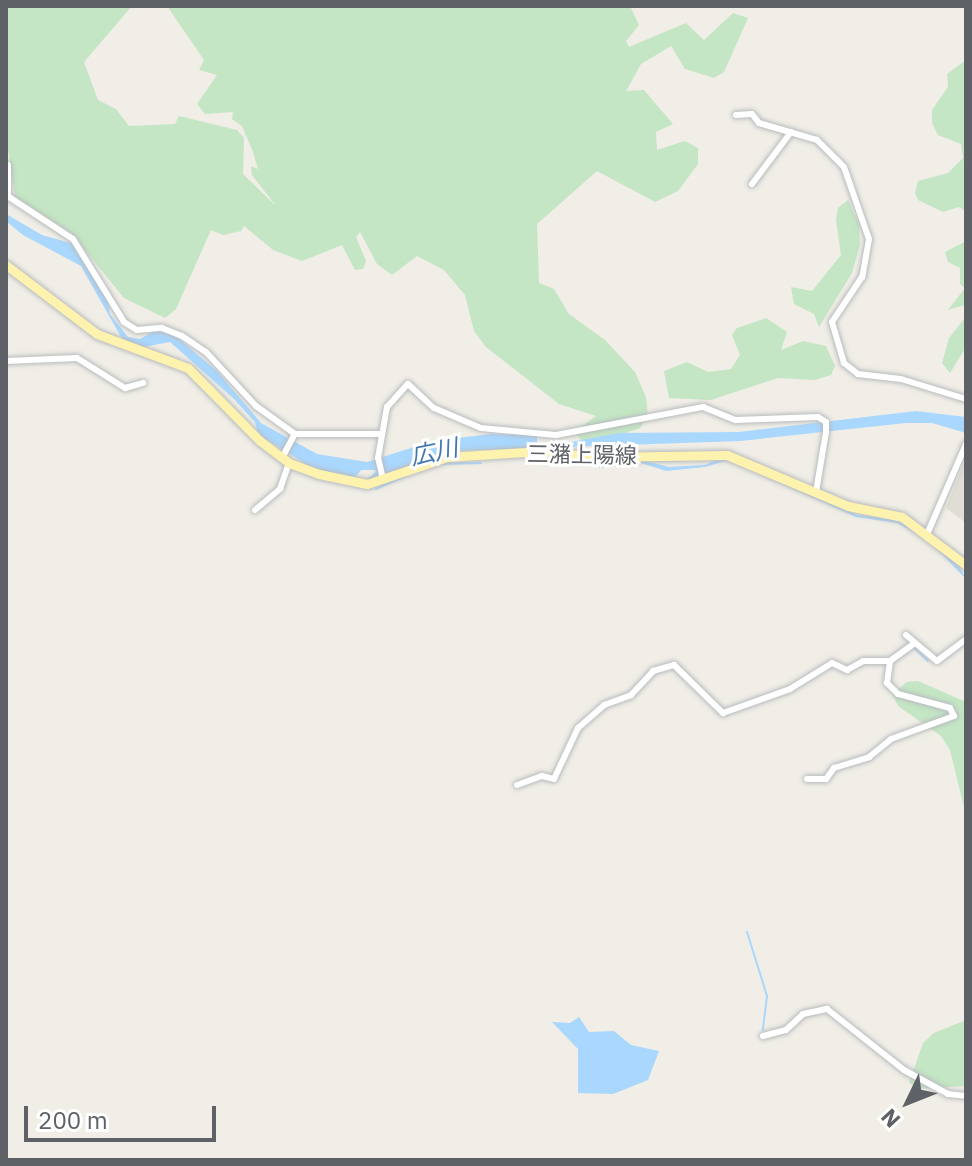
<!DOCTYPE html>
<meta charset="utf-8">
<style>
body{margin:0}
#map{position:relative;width:972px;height:1166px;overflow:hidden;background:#f0eee6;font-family:"IBM Plex Sans","Noto Sans JP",sans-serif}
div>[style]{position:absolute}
.education>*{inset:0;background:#dfddd4}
.green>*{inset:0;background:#c4e6c4}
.water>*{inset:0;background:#a9d7fd}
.stream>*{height:2px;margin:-1px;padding:0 1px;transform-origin:1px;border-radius:1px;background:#a9d7fd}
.roads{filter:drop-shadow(0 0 2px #b8bbbf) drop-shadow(0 0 2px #b8bbbf)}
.minor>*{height:6px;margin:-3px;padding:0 3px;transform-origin:3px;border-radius:3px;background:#fff}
.primary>*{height:9px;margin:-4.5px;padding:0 4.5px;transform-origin:4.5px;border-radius:4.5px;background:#fdf2ae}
span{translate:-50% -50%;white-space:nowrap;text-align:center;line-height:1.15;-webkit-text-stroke:6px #fff;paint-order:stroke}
.street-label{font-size:22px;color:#5e6166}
.water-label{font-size:24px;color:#4477af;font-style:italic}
.frame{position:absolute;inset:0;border:8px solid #5e6166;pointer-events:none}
.north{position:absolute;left:868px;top:1062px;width:80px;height:80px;-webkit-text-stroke:6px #fff;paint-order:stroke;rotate:227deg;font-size:22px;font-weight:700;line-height:32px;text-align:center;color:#5e6166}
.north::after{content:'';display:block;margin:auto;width:28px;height:36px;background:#5e6166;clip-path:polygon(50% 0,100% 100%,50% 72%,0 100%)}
.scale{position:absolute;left:24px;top:1106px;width:192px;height:36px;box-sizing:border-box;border:4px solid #5e6166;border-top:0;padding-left:10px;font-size:24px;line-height:28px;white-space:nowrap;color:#5e6166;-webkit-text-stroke:6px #fff;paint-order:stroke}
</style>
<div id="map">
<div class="education">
<i style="clip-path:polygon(964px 463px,966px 464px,966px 523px,946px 508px)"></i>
</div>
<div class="green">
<i style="clip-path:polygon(6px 6px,132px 6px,84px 62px,98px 100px,116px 109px,129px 126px,175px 124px,179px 116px,237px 130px,244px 138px,243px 174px,276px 206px,252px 175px,251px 166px,258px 169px,253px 152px,242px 126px,232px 119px,233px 112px,205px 114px,197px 104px,217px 75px,199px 70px,204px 60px,167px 6px,630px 6px,639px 25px,626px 41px,629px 47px,686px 23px,704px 40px,733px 13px,748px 18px,724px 72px,714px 78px,685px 69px,671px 46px,641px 64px,626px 91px,644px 90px,673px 124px,656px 132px,657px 150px,685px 141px,698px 148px,698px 164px,678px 191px,655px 202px,597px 171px,537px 224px,539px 283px,554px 289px,569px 314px,605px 340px,635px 372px,646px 397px,648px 417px,640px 428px,612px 438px,581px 440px,574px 432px,596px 416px,559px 404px,486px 347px,474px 331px,465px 295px,444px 270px,417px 256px,392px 275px,377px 264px,360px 232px,356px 237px,366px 261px,363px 269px,355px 270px,342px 245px,302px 261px,273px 250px,244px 226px,241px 231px,223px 235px,211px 230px,176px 309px,165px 318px,124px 298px,71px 233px,15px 197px,6px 136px)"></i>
<i style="clip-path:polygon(966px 60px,966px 211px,959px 207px,943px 212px,918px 200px,915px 193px,918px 181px,948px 173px,963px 158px,961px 144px,938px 135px,932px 123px,932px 110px,948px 87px,947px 74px)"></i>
<i style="clip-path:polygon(848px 200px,859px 224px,860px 245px,852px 273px,819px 327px,814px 314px,794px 304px,791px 287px,812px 291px,841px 255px,836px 220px,838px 208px)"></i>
<i style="clip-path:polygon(966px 241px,966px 347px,950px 373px,942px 363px,949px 338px,964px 319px,965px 305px,948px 310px,965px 288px,960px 284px,960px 268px,948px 262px,945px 252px)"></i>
<i style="clip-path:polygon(766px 318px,787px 332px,781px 350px,803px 341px,826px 346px,835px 366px,831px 375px,815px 380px,778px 378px,711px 400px,669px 398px,664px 371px,687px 362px,708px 372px,731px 369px,740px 355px,732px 335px,737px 328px)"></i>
<i style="clip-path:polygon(918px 681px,966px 702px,966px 815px,950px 750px,941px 736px,898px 706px,893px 695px,906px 682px)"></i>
<i style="clip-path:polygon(966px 1020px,966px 1086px,919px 1089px,909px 1083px,923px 1043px,934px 1033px)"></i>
</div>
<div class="water">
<i style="clip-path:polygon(6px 214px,42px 235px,74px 244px,108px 301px,110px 314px,128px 337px,140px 339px,154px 331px,173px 334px,216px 370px,261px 423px,317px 454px,367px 462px,433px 441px,491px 434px,537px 435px,537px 442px,555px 445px,619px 433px,739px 432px,916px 411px,966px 417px,966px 433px,932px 423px,906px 423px,740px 441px,449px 451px,366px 481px,377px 470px,361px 470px,355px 478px,317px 471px,258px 434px,255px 422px,233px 398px,170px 342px,138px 348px,125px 344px,81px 266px,23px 235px,6px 221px)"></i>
<i style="clip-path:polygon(560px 458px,605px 464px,638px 459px,669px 467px,705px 465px,720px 458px,735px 459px,857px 515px,896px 520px,921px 533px,959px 566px,966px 579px,929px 541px,897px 523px,856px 517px,729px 460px,705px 467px,666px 471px,638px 462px,601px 468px)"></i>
<i style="clip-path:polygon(579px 1017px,589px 1032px,614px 1031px,631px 1045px,659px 1051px,648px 1080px,613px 1094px,578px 1093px,578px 1049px,552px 1022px,570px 1023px)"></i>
</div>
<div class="stream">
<i style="left:440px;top:464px;width:41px;rotate:-1.4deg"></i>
<i style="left:376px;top:489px;width:35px;rotate:-24deg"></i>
<i style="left:914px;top:648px;width:19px;rotate:43deg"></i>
<i style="left:747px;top:932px;width:67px;rotate:72.6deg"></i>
<i style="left:767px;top:996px;width:34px;rotate:97deg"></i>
</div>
<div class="roads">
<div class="minor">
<i style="left:736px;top:115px;width:16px;rotate:-4deg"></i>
<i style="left:752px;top:114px;width:11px;rotate:52deg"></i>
<i style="left:759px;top:123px;width:60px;rotate:16.3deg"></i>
<i style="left:817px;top:140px;width:38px;rotate:45deg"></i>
<i style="left:844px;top:167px;width:76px;rotate:70.9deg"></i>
<i style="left:869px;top:239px;width:39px;rotate:100deg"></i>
<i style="left:862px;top:277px;width:54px;rotate:123.7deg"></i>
<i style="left:832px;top:322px;width:43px;rotate:73.7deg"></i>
<i style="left:844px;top:363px;width:18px;rotate:38deg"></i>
<i style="left:858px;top:374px;width:43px;rotate:6.6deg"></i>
<i style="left:901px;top:379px;width:68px;rotate:17.1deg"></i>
<i style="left:8px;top:165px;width:32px;rotate:90deg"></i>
<i style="left:752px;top:184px;width:65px;rotate:-53.1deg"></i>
<i style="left:6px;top:195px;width:80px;rotate:33.3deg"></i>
<i style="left:73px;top:239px;width:97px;rotate:58.4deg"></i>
<i style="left:124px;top:322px;width:15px;rotate:32deg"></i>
<i style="left:137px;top:330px;width:25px;rotate:-5deg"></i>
<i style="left:162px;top:328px;width:22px;rotate:22deg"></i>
<i style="left:182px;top:336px;width:29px;rotate:34deg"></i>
<i style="left:206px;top:352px;width:74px;rotate:47.2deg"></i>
<i style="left:256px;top:406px;width:48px;rotate:35.7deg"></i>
<i style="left:295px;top:434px;width:85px"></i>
<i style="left:6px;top:361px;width:71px;rotate:-2.4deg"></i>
<i style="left:77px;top:358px;width:57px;rotate:32deg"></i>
<i style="left:125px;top:388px;width:19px;rotate:-16deg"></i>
<i style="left:282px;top:458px;width:27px;rotate:-62deg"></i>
<i style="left:383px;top:479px;width:22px;rotate:-103deg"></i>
<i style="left:378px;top:458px;width:52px;rotate:-80deg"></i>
<i style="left:387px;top:407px;width:31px;rotate:-48deg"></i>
<i style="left:408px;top:384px;width:35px;rotate:43deg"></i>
<i style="left:434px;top:408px;width:51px;rotate:23.1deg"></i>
<i style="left:481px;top:428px;width:75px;rotate:5.3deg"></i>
<i style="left:556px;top:435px;width:150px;rotate:-10.8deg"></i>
<i style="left:703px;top:407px;width:35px;rotate:22deg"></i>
<i style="left:736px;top:420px;width:82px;rotate:-2.1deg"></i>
<i style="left:818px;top:417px;width:9px;rotate:32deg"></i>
<i style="left:826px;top:422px;width:10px;rotate:90deg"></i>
<i style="left:826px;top:432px;width:61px;rotate:99.5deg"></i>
<i style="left:255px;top:510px;width:33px;rotate:-40deg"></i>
<i style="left:280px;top:489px;width:28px;rotate:-71deg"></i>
<i style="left:928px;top:532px;width:96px;rotate:-66.6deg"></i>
<i style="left:906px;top:635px;width:40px;rotate:40deg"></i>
<i style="left:937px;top:661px;width:36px;rotate:-37deg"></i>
<i style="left:807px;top:779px;width:19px"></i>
<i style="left:826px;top:779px;width:14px;rotate:-54deg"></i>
<i style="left:834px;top:768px;width:37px;rotate:-17deg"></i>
<i style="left:869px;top:757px;width:28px;rotate:-39deg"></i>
<i style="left:891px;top:739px;width:67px;rotate:-20.1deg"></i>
<i style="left:954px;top:716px;width:9px;rotate:-117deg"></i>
<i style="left:950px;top:708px;width:54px;rotate:-164.9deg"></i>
<i style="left:898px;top:694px;width:16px;rotate:-135deg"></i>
<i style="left:887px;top:683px;width:22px;rotate:-82deg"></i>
<i style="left:517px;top:785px;width:27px;rotate:-20deg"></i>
<i style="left:542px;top:776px;width:12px;rotate:14deg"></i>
<i style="left:554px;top:779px;width:56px;rotate:-64.8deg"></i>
<i style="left:578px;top:728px;width:35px;rotate:-41deg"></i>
<i style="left:604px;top:705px;width:29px;rotate:-20deg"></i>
<i style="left:631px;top:695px;width:33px;rotate:-47deg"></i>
<i style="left:653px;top:671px;width:22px;rotate:-16deg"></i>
<i style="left:674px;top:665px;width:69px;rotate:44.4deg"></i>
<i style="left:723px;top:713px;width:71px;rotate:-19.7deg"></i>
<i style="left:790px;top:689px;width:49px;rotate:-31.8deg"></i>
<i style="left:832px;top:663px;width:17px;rotate:25deg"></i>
<i style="left:847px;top:670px;width:18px;rotate:-29deg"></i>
<i style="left:863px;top:661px;width:27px"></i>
<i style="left:890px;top:661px;width:29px;rotate:-36deg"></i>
<i style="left:763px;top:1036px;width:24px;rotate:-15deg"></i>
<i style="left:786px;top:1030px;width:23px;rotate:-43deg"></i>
<i style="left:803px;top:1014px;width:25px;rotate:-12deg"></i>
<i style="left:827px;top:1009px;width:98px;rotate:38.4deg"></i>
<i style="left:904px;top:1070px;width:50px;rotate:28.6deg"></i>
<i style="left:948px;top:1094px;width:18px;rotate:6deg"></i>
</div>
<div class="primary">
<i style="left:6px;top:265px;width:114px;rotate:37.2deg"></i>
<i style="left:97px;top:334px;width:97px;rotate:20.5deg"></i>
<i style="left:188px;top:368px;width:103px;rotate:45.4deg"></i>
<i style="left:260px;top:441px;width:36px;rotate:37deg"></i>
<i style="left:289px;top:463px;width:32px;rotate:20deg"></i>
<i style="left:319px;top:474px;width:49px;rotate:11.8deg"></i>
<i style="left:367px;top:484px;width:84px;rotate:-18.6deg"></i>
<i style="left:447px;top:457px;width:95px;rotate:-3.6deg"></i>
<i style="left:542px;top:451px;width:54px;rotate:6.3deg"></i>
<i style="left:596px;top:457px;width:131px;rotate:-0.9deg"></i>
<i style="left:727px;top:455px;width:131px;rotate:22.9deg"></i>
<i style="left:848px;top:506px;width:55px;rotate:11.5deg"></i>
<i style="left:902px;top:517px;width:80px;rotate:36.9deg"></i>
</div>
</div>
<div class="street-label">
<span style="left:582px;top:454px;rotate:1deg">三潴上陽線</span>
</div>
<div class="water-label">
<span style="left:434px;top:452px;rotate:-12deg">広川</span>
</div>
<div class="frame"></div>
<div class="north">N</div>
<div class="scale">200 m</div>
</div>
